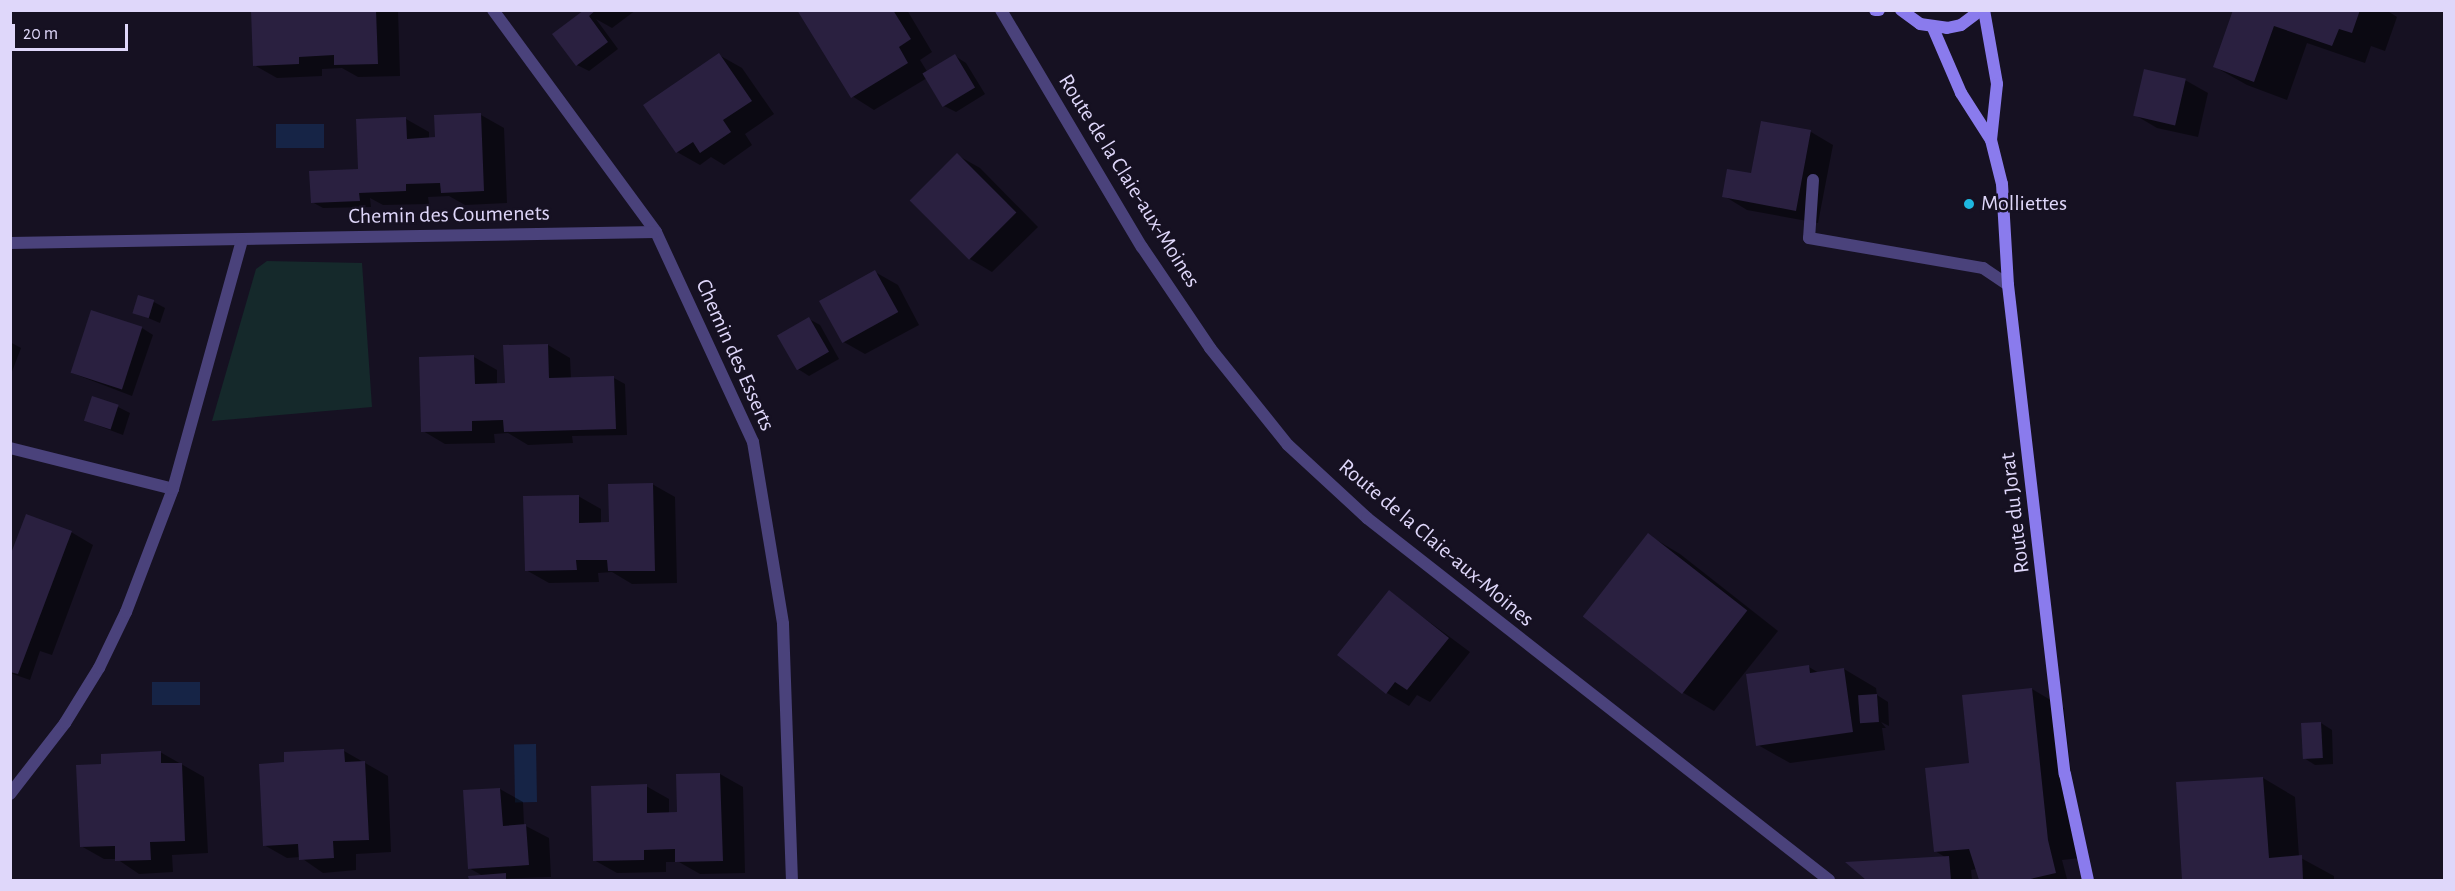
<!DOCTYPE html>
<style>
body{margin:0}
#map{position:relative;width:2455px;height:891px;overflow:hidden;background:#161122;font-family:"Alegreya Sans",sans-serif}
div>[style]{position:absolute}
.green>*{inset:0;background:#15292b}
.water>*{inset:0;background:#162446;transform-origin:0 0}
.shadow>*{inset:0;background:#0007}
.building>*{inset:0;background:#2a2040;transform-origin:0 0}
.lane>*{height:12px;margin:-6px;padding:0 6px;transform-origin:6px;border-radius:6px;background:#4a427b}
.street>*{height:12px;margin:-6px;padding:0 6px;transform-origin:6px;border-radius:6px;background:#4a427b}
.secondary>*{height:12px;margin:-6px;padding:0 6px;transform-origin:6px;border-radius:6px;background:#8a7bed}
.dots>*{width:16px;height:16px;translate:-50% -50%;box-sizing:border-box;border:3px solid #161122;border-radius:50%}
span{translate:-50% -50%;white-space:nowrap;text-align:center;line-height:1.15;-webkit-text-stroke:5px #161122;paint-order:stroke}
.street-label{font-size:22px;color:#dfd7fa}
.poi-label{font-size:22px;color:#dfd7fa}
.left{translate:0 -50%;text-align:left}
.frame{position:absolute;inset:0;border:12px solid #dfd7fa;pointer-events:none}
.scale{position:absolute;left:12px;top:24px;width:116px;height:27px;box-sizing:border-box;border:3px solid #dfd7fa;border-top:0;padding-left:8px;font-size:18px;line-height:21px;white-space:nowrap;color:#dfd7fa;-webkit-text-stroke:4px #161122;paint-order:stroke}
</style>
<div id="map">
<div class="green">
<i style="clip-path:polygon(267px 261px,362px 263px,372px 407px,212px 421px,256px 269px)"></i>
</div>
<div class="water">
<i style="left:324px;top:124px;width:24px;height:48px;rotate:90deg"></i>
<i style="left:200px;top:682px;width:23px;height:48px;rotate:90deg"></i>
<i style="left:536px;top:744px;width:58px;height:22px;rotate:89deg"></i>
</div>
<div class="shadow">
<i style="clip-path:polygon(330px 10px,398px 10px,400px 76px,358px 77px,342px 68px,322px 69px,322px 76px,277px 78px,254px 65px)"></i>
<i style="clip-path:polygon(586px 10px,636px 10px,612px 28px,596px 19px,618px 49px,589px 71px,577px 65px)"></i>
<i style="clip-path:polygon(799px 10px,907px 10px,932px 52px,920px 60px,928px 73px,955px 56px,966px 63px,985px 94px,956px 112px,944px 106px,927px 78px,874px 110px,852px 96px)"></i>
<i style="clip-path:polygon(2235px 10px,2386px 10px,2397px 17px,2385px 51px,2371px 46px,2365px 63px,2307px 43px,2287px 100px,2247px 85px,2215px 67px)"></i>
<i style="clip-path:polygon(719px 55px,742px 68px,774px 114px,745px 134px,752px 145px,724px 165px,711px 157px,700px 165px,677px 152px)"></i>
<i style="clip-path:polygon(2185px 80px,2208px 93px,2198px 137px,2157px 128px,2135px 115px)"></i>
<i style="clip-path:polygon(481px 115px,504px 128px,507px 203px,465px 205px,449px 196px,428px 197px,429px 204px,383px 205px,370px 198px,371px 207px,323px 208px,312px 202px,360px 171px,358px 121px,406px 119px,429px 132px,429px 139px,436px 139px)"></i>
<i style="clip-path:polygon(1763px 123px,1811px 132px,1833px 145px,1818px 223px,1747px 210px,1724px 196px,1752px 175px)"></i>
<i style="clip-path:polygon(957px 155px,980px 168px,1038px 227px,992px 272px,970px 259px)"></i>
<i style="clip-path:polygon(875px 272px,898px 285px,919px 325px,865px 354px,842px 341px)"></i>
<i style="clip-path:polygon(154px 302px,165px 308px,160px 323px,134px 312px)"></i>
<i style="clip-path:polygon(809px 319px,820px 325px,839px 359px,809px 376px,798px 369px)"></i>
<i style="clip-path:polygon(142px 328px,153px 335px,132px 396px,72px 373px)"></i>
<i style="clip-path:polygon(10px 342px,21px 348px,10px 377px)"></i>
<i style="clip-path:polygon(548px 345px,570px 358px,571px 379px,614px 378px,625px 384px,627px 435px,572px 436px,573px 443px,528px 445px,508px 433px,494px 434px,495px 443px,445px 444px,423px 431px,420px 359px,474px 357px,497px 370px,497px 385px,507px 384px)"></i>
<i style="clip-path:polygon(118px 407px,130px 413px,123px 435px,86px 421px)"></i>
<i style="clip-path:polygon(652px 484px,675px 497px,677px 583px,632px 584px,612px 572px,598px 573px,599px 582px,549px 583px,526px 570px,578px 496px,601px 509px,601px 523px,610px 523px)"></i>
<i style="clip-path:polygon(71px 532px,93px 545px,52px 655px,40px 651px,30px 680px,10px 673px,10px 560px)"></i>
<i style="clip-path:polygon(1648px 535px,1680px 554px,1778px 631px,1714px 711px,1682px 692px)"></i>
<i style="clip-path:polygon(1389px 592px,1470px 652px,1430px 702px,1417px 695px,1409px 706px,1387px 693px)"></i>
<i style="clip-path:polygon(1809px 667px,1819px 673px,1844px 669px,1876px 688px,1877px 695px,1888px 702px,1889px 726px,1881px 722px,1886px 728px,1882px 728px,1885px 750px,1790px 763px,1758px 745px)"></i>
<i style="clip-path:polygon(2032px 689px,2064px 708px,2080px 858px,2062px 860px,2067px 879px,1981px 880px,1977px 869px,1971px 870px,1972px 880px,1869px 880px,1849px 863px,1945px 857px,1935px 851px,1971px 765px)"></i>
<i style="clip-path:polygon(2321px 723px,2332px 730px,2333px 764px,2315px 765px,2304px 758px)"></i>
<i style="clip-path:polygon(344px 751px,388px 776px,391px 852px,356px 854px,356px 870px,323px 873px,300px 857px,287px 858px,264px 845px,286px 764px)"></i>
<i style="clip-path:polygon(160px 752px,204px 777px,208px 853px,172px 855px,173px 872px,139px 874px,117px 859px,104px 859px,81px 846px,103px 765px)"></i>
<i style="clip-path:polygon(720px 774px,743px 787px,745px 873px,700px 874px,679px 862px,666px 862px,666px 872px,617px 873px,594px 860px,646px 786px,669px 799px,669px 814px,678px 813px)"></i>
<i style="clip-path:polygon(2263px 778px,2295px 797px,2299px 857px,2334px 876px,2334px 880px,2184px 880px,2177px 784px)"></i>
<i style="clip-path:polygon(500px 789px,523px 802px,524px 825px,549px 838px,551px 877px,470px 880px,470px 877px,483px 876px,469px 868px,464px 792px)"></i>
</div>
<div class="building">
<i style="clip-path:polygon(251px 10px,376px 10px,378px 64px,334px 65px,334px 55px,299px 57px,299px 64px,253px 66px)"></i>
<i style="clip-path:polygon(584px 10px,596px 10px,589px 16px,608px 42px,576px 66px,552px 34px)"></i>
<i style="clip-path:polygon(797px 10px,893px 10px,911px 39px,899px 47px,908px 63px,851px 98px)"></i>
<i style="clip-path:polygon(2233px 10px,2360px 10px,2352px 33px,2339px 29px,2332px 46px,2274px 26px,2254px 82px,2213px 67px)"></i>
<i style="clip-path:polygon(719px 53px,752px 101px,723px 120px,731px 132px,700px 153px,693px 142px,676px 153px,643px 105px)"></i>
<i style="left:955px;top:54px;width:39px;height:38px;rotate:59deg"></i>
<i style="left:2144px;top:69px;width:43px;height:48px;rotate:13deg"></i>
<i style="clip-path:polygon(481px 113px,484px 191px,441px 193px,440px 183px,406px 184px,406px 191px,359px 193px,360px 201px,311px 203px,309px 171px,358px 169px,356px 119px,406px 117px,407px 139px,435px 137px,434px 115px)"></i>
<i style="clip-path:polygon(1761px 121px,1811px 130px,1796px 211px,1722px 197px,1727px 169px,1751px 173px)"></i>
<i style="left:957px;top:153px;width:84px;height:67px;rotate:45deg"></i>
<i style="left:875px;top:270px;width:48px;height:64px;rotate:61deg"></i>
<i style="left:138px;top:295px;width:17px;height:19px;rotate:17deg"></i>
<i style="left:91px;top:310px;width:54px;height:66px;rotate:18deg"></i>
<i style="left:809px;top:317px;width:40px;height:37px;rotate:60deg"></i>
<i style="clip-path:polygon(548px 344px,549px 378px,614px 376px,616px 429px,504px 432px,503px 420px,472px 421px,472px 431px,421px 432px,419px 357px,474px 355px,475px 384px,505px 383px,503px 345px)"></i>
<i style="left:92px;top:396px;width:28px;height:26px;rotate:18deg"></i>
<i style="clip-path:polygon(653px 483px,655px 571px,608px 571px,607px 560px,576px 560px,577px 570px,525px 571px,523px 496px,579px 495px,579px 523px,609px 522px,608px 484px)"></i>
<i style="clip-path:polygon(26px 514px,72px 531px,18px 674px,10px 672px,10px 556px)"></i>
<i style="left:1648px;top:533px;width:126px;height:106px;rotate:38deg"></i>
<i style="clip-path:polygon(1389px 590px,1449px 638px,1407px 690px,1395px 682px,1386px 694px,1337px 655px)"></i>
<i style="clip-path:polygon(1809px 665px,1810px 673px,1844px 668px,1853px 732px,1756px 746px,1746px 674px)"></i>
<i style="clip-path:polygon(2032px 688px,2048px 840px,2056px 873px,2026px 880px,1979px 880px,1969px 849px,1934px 852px,1925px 768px,1969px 763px,1962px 695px)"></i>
<i style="left:1877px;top:694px;width:28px;height:19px;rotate:86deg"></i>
<i style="left:2321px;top:722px;width:36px;height:20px;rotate:87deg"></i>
<i style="clip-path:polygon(344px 749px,345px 762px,365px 761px,369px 840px,333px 841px,334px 858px,299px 860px,298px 844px,263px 846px,259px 764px,284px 762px,284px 752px)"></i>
<i style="clip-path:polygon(161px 751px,161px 763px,182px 763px,185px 841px,150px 842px,151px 860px,115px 861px,115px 846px,80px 847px,76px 765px,101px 764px,101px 754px)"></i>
<i style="clip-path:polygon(720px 773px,723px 861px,675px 862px,675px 849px,644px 850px,644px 860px,593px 861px,591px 786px,647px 784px,647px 813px,677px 812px,676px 774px)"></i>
<i style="clip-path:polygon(2263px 777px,2269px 858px,2302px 855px,2303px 880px,2182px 880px,2176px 782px)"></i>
<i style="clip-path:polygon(500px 788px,503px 826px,526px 824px,529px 865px,468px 869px,463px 790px)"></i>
<i style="clip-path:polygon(1949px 856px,1951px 880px,1866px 880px,1845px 862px)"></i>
<i style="clip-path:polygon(506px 873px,506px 880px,469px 880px,468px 876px)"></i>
</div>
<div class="lane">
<i style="left:1813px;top:180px;width:58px;rotate:93.9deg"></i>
<i style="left:1809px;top:238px;width:177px;rotate:9.8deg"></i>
<i style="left:1983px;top:268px;width:30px;rotate:34deg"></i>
<i style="left:10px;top:448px;width:168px;rotate:14.1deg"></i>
</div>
<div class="street">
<i style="left:493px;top:10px;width:275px;rotate:53.7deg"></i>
<i style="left:656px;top:232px;width:231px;rotate:65.2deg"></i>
<i style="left:753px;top:442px;width:184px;rotate:80.6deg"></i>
<i style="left:783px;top:624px;width:256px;rotate:88deg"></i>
<i style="left:1001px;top:10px;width:276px;rotate:59.3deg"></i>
<i style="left:1142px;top:247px;width:122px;rotate:56deg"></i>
<i style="left:1210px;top:348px;width:124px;rotate:51.2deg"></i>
<i style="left:1288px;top:445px;width:108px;rotate:42.7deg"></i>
<i style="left:1367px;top:518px;width:587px;rotate:38.08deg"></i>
<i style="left:10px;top:243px;width:646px;rotate:-0.98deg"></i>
<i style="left:10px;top:794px;width:90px;rotate:-52.2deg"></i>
<i style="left:65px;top:723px;width:65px;rotate:-58.3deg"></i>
<i style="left:99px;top:668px;width:62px;rotate:-64.3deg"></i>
<i style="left:126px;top:612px;width:132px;rotate:-69.1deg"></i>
<i style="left:173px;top:489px;width:258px;rotate:-74.5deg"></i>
</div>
<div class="secondary">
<i style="left:1875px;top:10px;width:4px"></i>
<i style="left:1901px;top:10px;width:24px;rotate:36deg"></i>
<i style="left:1920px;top:24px;width:27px;rotate:8deg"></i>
<i style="left:1947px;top:28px;width:14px;rotate:-12deg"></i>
<i style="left:1961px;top:25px;width:25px;rotate:-37deg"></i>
<i style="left:1984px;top:10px;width:75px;rotate:80deg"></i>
<i style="left:1997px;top:84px;width:56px;rotate:96.1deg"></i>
<i style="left:1933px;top:28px;width:71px;rotate:66.7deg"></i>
<i style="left:1961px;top:93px;width:56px;rotate:57.4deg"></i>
<i style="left:1991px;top:140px;width:45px;rotate:76deg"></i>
<i style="left:2002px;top:184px;width:101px;rotate:86.6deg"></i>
<i style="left:2008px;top:285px;width:492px;rotate:83.4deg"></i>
<i style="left:2065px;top:774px;width:108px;rotate:77.8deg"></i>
</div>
<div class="dots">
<i style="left:1969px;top:204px;background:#1eb7df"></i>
</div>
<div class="street-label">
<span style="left:1129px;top:181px;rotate:58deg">Route de la Claie-aux-Moines</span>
<span style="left:449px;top:215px;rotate:-1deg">Chemin des Coumenets</span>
<span style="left:735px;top:355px;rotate:66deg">Chemin des Esserts</span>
<span style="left:2015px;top:513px;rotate:-97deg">Route du Jorat</span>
<span style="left:1436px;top:543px;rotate:40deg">Route de la Claie-aux-Moines</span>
</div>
<div class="poi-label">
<span class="left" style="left:1981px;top:204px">Molliettes</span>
</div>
<div class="frame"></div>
<div class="scale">20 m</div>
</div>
